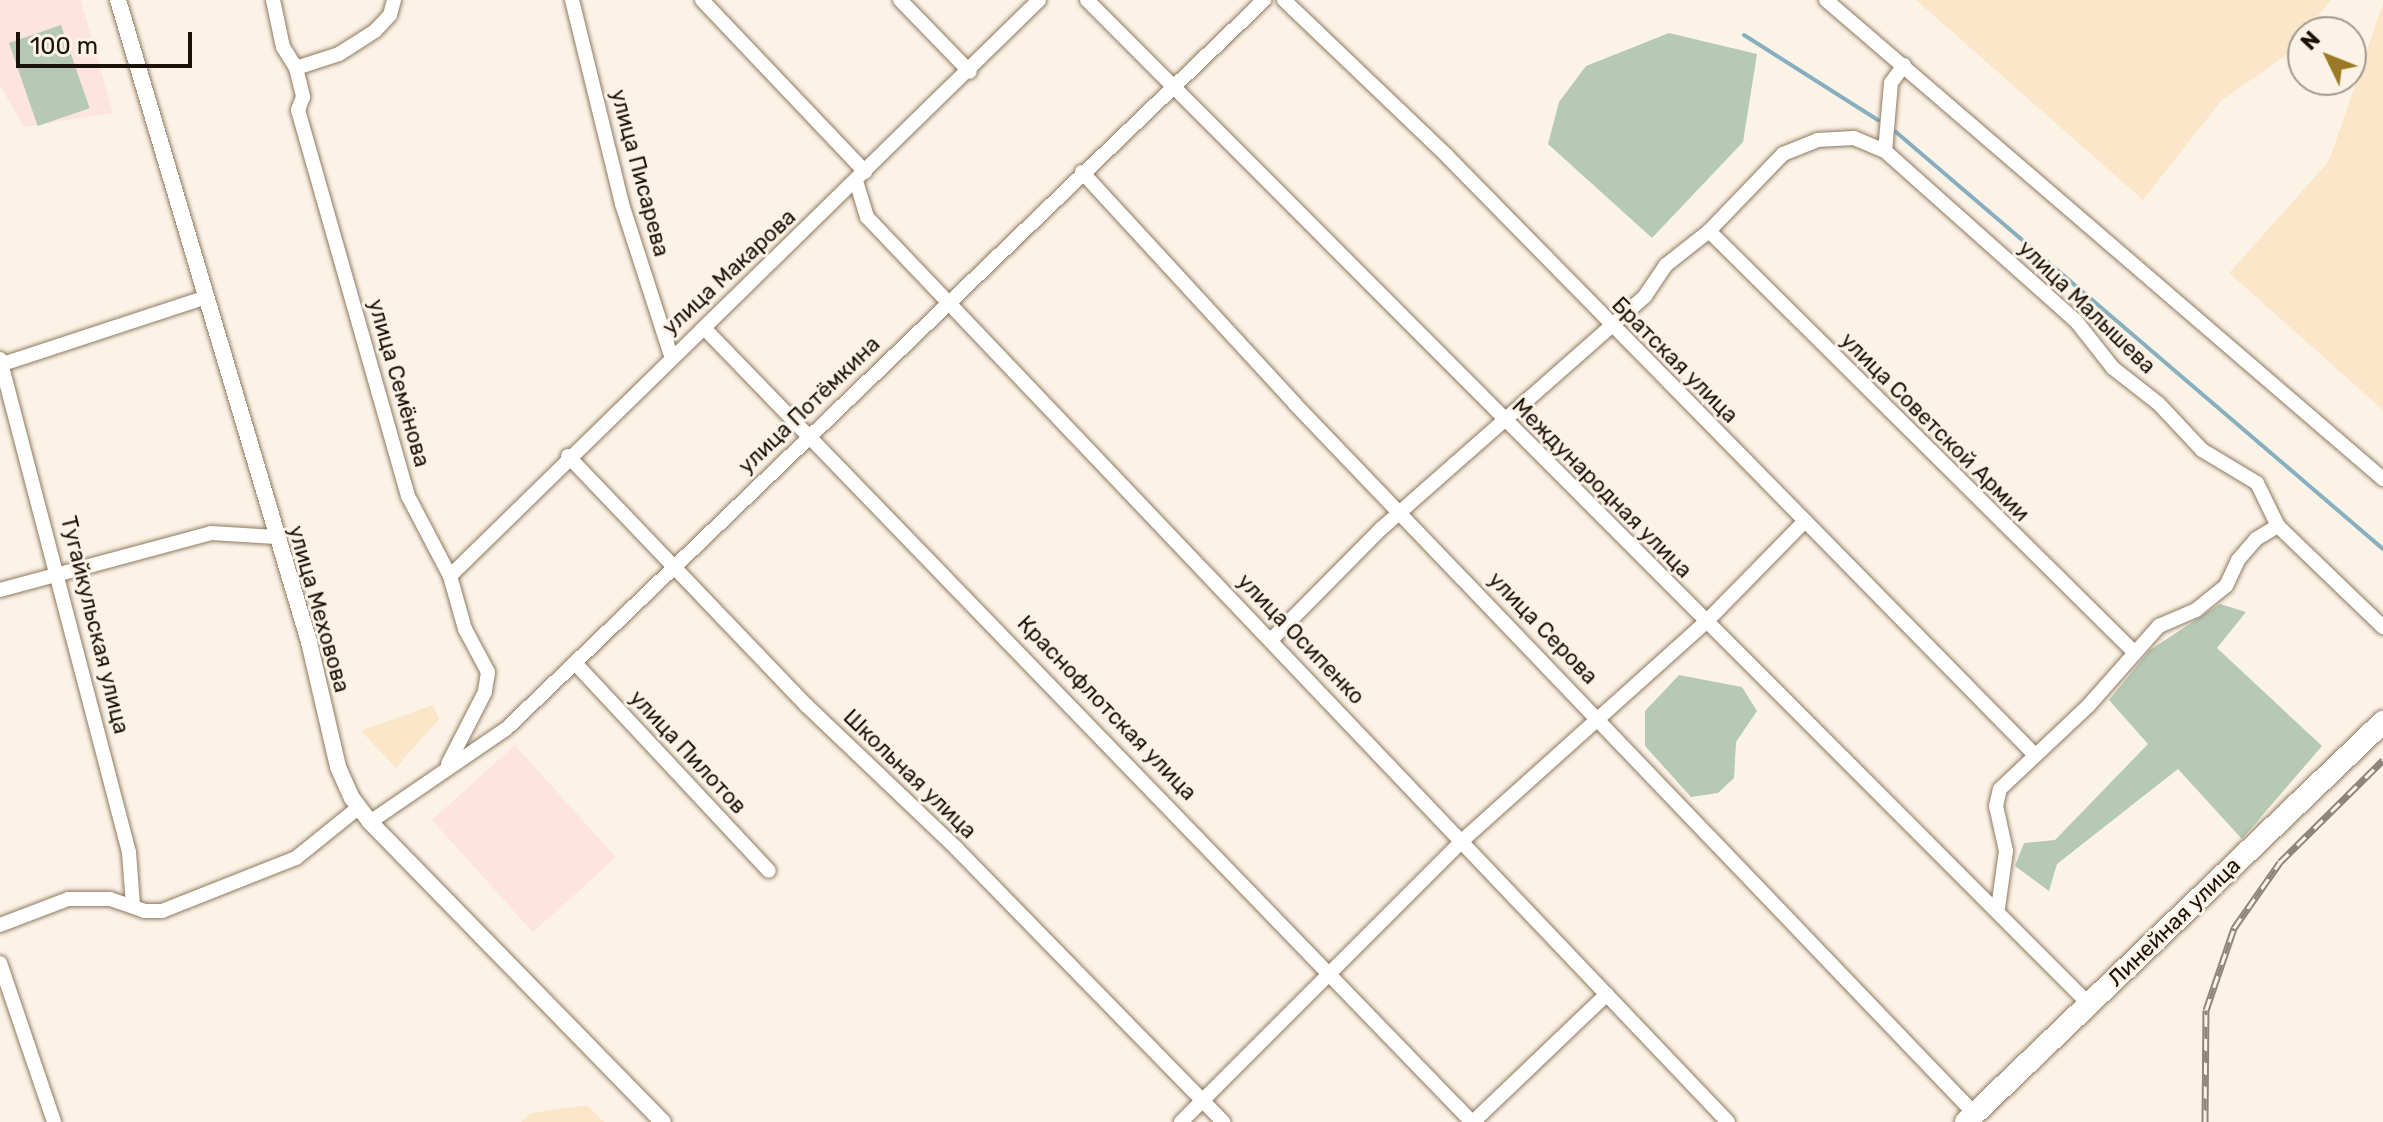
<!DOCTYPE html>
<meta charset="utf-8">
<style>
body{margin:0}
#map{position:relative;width:2383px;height:1122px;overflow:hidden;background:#fcf3e7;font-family:Rubik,sans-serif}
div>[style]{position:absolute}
.built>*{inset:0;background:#fce6ca}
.education>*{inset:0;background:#fee4df;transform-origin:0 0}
.green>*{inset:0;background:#b5c9b4;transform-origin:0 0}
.stream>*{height:4px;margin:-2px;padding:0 2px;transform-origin:2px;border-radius:2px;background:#87afc0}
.roads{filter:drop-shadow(0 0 2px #8d7a5f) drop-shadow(0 0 2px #8d7a5f)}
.minor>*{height:14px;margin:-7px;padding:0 7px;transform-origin:7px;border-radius:7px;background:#fff}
.tertiary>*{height:16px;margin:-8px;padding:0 8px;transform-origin:8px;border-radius:8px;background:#fff}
.primary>*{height:22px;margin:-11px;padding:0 11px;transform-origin:11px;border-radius:11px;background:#fff}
.rail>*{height:7px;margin-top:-3.5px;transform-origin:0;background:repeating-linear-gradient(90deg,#fcf3e7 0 12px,#8e867b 0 24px);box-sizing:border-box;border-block:2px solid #8e867b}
span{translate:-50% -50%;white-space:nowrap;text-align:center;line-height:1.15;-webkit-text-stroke:6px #fcf3e7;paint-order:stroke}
.street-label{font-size:22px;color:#1a1208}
.north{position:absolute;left:2287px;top:16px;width:80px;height:80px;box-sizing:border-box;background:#fcf3e7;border:2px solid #a2998e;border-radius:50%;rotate:313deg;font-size:22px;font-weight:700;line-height:32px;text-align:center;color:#1a1208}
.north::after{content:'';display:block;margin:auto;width:28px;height:36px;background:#9c7924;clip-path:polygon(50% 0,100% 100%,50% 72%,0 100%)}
.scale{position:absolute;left:16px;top:32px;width:176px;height:36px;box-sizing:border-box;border:4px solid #1a1208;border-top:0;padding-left:10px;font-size:24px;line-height:28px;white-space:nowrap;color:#1a1208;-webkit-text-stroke:6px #fcf3e7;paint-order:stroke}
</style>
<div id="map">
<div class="built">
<i style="clip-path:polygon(1916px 0,2331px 0,2285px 56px,2221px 101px,2143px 200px)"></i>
<i style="clip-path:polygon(2383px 3px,2383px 410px,2229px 273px,2329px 161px)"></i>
<i style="clip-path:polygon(433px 705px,439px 719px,396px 768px,364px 734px,362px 730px)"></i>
<i style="clip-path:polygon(587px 1105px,604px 1122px,521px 1122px,531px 1113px)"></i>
</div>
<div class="education">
<i style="clip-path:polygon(0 0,81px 0,113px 113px,24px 127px,0 86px)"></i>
<i style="left:515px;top:745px;width:151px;height:112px;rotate:48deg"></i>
</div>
<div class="green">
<i style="left:61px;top:25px;width:88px;height:55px;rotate:71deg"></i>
<i style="clip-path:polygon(1669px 33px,1757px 54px,1743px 142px,1652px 238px,1548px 144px,1559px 102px,1586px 66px)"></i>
<i style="clip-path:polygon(2220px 604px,2246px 612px,2217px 648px,2322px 746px,2242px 839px,2178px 769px,2057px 864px,2049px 891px,2015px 866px,2024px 843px,2055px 840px,2148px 744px,2109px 700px,2150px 650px)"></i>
<i style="clip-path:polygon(1679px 675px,1742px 687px,1757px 711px,1736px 742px,1734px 778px,1718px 793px,1691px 797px,1645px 746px,1645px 711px)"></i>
</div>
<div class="stream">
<i style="left:1744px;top:35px;width:159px;rotate:32.4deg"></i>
<i style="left:1896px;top:132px;width:641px;rotate:40.57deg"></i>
</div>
<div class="roads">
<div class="minor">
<i style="left:273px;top:0;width:48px;rotate:78deg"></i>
<i style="left:283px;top:47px;width:25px;rotate:58deg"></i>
<i style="left:296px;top:68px;width:30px;rotate:76deg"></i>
<i style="left:303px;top:97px;width:14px;rotate:111deg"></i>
<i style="left:298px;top:110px;width:401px;rotate:74.1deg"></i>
<i style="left:408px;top:496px;width:90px;rotate:62.3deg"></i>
<i style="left:450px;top:576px;width:55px;rotate:74.2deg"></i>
<i style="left:465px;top:629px;width:49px;rotate:61.9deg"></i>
<i style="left:488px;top:672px;width:20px;rotate:99deg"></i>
<i style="left:485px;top:692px;width:81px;rotate:117.2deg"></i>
<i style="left:572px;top:0;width:210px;rotate:76.2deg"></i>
<i style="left:622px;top:204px;width:160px;rotate:72.1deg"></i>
<i style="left:702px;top:0;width:237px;rotate:46.5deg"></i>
<i style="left:900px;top:0;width:100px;rotate:45.8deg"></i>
<i style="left:1087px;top:0;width:1418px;rotate:45.06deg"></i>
<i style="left:1284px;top:0;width:226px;rotate:43.7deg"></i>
<i style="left:1447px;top:156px;width:837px;rotate:45.53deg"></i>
<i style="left:1826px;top:0;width:735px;rotate:40.69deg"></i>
<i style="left:1904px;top:65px;width:22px;rotate:126deg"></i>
<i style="left:1891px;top:83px;width:68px;rotate:95deg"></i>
<i style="left:1885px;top:151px;width:256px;rotate:41.7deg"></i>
<i style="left:2076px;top:321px;width:60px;rotate:51.8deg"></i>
<i style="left:2113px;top:368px;width:58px;rotate:38deg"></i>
<i style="left:2159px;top:404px;width:63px;rotate:46.9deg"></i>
<i style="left:2202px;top:450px;width:64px;rotate:31deg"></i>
<i style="left:2257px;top:483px;width:48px;rotate:64deg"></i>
<i style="left:2278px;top:526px;width:146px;rotate:43.9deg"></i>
<i style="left:296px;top:68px;width:45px;rotate:-18deg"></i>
<i style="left:339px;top:54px;width:43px;rotate:-32.6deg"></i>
<i style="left:375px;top:31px;width:22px;rotate:-47deg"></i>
<i style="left:390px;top:15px;width:16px;rotate:-75deg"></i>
<i style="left:1082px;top:172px;width:315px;rotate:47.4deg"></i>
<i style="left:1295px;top:404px;width:983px;rotate:46.24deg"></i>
<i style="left:856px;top:181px;width:38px;rotate:73deg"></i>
<i style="left:867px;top:217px;width:1249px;rotate:46.43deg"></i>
<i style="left:1709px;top:231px;width:597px;rotate:44.73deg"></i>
<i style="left:706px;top:330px;width:1102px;rotate:45.96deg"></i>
<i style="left:0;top:359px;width:510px;rotate:75.34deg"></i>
<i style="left:129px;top:852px;width:53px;rotate:85.7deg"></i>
<i style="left:0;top:365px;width:215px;rotate:-18.2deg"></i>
<i style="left:568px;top:456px;width:346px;rotate:46.3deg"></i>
<i style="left:807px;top:706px;width:206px;rotate:43.6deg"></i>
<i style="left:956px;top:848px;width:383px;rotate:45.7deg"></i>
<i style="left:450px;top:576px;width:824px;rotate:-44.36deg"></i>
<i style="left:0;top:590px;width:219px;rotate:-15.1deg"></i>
<i style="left:211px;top:533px;width:65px;rotate:3.5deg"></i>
<i style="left:1271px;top:640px;width:158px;rotate:-45.3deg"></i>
<i style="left:1382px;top:528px;width:351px;rotate:-41.4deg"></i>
<i style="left:1645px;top:296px;width:37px;rotate:-56deg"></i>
<i style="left:1666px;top:265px;width:55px;rotate:-38.3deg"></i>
<i style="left:1709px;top:231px;width:107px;rotate:-46.1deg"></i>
<i style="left:1783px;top:154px;width:37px;rotate:-22deg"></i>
<i style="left:1817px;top:140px;width:37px;rotate:-3deg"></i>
<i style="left:1854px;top:138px;width:34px;rotate:23deg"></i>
<i style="left:575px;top:663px;width:284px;rotate:47deg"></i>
<i style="left:370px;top:822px;width:165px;rotate:-34.4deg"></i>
<i style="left:506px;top:729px;width:1052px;rotate:-43.88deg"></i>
<i style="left:1998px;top:908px;width:58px;rotate:-82deg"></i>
<i style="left:2006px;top:851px;width:46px;rotate:-102.5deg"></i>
<i style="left:1996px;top:806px;width:17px;rotate:-77deg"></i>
<i style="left:2000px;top:789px;width:122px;rotate:-43.3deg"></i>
<i style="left:2089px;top:705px;width:106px;rotate:-48.5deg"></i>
<i style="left:2159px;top:626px;width:40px;rotate:-23.4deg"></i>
<i style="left:2196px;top:610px;width:38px;rotate:-39deg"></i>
<i style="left:2226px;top:586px;width:29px;rotate:-65deg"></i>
<i style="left:2238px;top:560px;width:28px;rotate:-49deg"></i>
<i style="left:2256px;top:539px;width:26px;rotate:-31deg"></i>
<i style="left:0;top:925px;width:73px;rotate:-20.9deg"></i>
<i style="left:68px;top:899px;width:42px"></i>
<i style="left:110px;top:899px;width:36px;rotate:19deg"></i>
<i style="left:144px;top:911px;width:18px"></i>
<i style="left:162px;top:911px;width:144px;rotate:-21.6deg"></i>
<i style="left:296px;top:858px;width:80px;rotate:-38.9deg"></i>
<i style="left:0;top:963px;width:168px;rotate:71.2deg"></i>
<i style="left:1181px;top:1122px;width:400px;rotate:-45deg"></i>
<i style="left:1464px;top:839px;width:324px;rotate:-41.9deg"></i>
<i style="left:1705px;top:623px;width:143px;rotate:-45.6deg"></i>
<i style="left:1473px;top:1122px;width:185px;rotate:-43.7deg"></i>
</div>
<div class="tertiary">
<i style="left:118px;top:0;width:670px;rotate:73.43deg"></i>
<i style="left:309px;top:642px;width:128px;rotate:76.9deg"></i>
<i style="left:338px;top:767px;width:34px;rotate:66deg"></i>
<i style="left:352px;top:798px;width:30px;rotate:53deg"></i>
<i style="left:370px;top:822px;width:419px;rotate:45.7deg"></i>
</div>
<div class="primary">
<i style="left:1966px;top:1122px;width:578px;rotate:-43.81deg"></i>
</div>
</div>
<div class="rail">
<i style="left:2205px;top:1122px;width:112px;rotate:-89.5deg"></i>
<i style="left:2206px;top:1010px;width:87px;rotate:-71.1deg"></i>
<i style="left:2234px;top:928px;width:80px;rotate:-55.1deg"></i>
<i style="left:2280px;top:862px;width:145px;rotate:-44.7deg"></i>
</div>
<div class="street-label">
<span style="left:640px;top:173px;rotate:75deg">улица Писарева</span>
<span style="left:729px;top:272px;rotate:-43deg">улица Макарова</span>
<span style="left:2087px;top:307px;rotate:44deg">улица Малышева</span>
<span style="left:1675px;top:360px;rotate:45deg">Братская улица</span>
<span style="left:399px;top:383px;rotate:74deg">улица Семёнова</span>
<span style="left:809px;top:405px;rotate:-44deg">улица Потёмкина</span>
<span style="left:1935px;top:427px;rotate:45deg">улица Советской Армии</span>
<span style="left:1602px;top:488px;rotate:45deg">Международная улица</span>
<span style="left:319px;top:609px;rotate:74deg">улица Меховова</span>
<span style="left:95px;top:625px;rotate:76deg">Тугайкульская улица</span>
<span style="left:1543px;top:628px;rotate:46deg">улица Серова</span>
<span style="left:1301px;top:639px;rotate:46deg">улица Осипенко</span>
<span style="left:1107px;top:708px;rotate:46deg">Краснофлотская улица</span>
<span style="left:688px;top:752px;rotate:47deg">улица Пилотов</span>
<span style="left:910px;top:774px;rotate:44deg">Школьная улица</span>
<span style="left:2174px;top:922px;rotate:-44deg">Линейная улица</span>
</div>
<div class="north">N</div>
<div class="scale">100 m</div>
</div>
